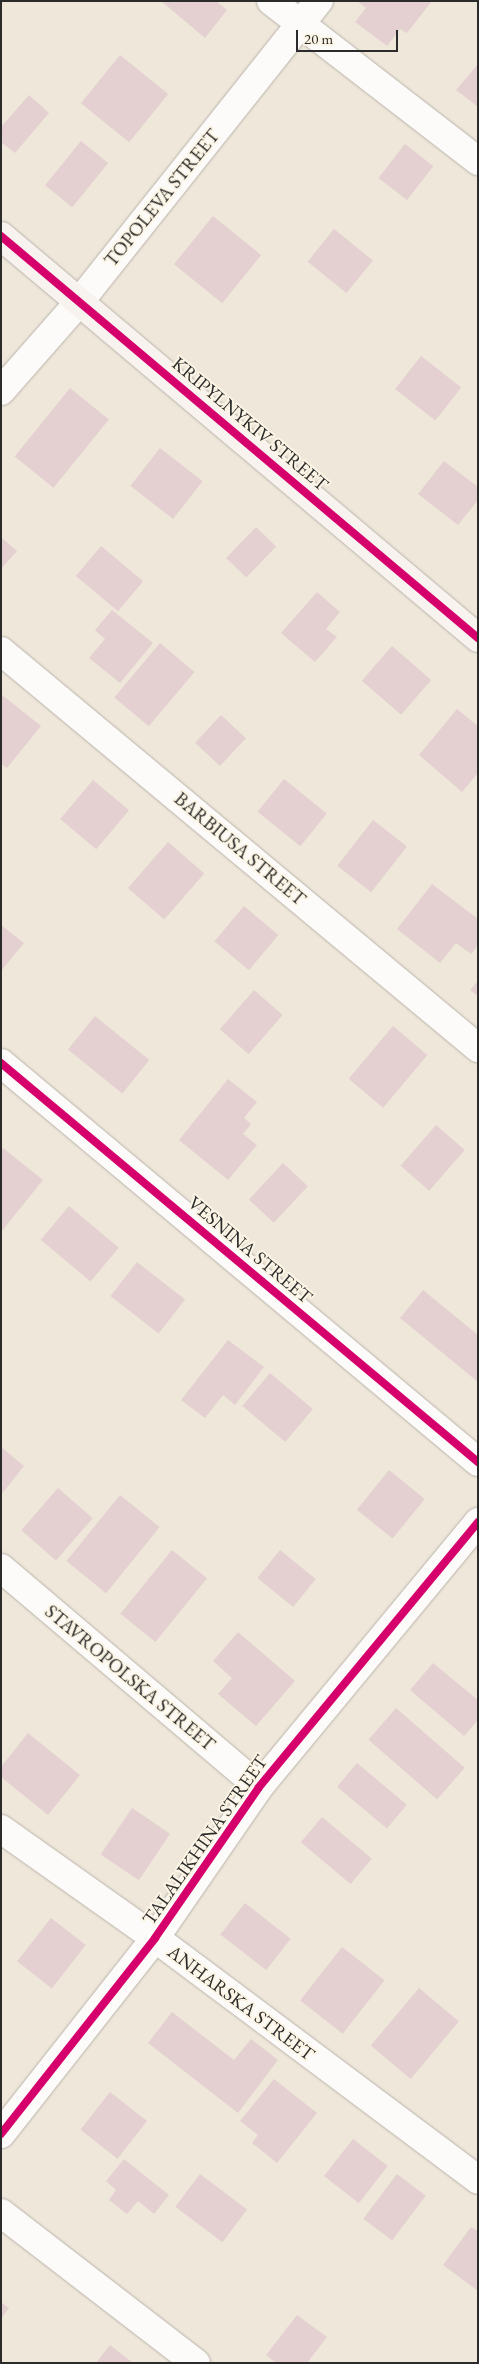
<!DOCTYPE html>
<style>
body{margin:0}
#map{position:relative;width:479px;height:2364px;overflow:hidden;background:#efe7da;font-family:"EB Garamond",serif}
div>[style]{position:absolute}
.building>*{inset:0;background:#e4d0d1;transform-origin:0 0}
.roads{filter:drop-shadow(0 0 1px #b9b3ab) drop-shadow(0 0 1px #b9b3ab)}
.street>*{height:28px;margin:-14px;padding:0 14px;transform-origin:14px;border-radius:14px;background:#fdfbf9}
.secondary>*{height:28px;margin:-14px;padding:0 14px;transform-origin:14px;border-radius:14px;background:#f8f3ef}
.cycleway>*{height:8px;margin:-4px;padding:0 4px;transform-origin:4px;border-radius:4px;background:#d6006c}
span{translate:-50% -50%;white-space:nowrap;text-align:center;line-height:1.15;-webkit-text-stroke:4px #fcf5e5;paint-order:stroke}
.street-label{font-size:19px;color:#2b2b2b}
.frame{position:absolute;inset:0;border:2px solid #2b2b2b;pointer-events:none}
.scale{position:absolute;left:296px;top:30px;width:102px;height:22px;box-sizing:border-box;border:2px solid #2b2b2b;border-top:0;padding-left:6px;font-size:15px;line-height:18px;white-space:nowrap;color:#2b2b2b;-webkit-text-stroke:4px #fcf5e5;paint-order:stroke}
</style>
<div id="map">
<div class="building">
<i style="clip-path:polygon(161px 1px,216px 1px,227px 10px,205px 38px)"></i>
<i style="clip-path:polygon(357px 1px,432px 1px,407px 33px,400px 29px,387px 46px,355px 22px,366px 8px)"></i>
<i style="left:120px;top:55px;width:62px;height:62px;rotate:39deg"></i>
<i style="clip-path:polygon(478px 64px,478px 107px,456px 90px)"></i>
<i style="clip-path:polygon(29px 95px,49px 113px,15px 153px,1px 142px,1px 127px)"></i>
<i style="left:81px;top:141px;width:35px;height:57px;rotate:39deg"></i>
<i style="left:405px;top:144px;width:36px;height:43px;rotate:38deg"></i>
<i style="left:213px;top:216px;width:62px;height:62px;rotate:39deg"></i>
<i style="left:334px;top:229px;width:50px;height:42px;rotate:39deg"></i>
<i style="left:421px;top:356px;width:51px;height:42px;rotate:38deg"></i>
<i style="left:70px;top:388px;width:50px;height:88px;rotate:39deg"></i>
<i style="left:160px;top:448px;width:54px;height:48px;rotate:38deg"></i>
<i style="clip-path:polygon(444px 461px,478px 487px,478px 500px,458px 525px,418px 494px)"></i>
<i style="left:256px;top:527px;width:28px;height:43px;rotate:44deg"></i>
<i style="clip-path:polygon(1px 537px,17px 551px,1px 569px)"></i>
<i style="left:101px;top:546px;width:55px;height:39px;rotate:40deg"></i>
<i style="clip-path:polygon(317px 592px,340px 612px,326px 629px,337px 637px,315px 662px,281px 633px)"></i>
<i style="clip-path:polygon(112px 610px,153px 643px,120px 683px,89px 658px,105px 639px,95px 630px)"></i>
<i style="left:160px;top:643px;width:45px;height:71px;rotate:40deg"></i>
<i style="left:392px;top:646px;width:52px;height:46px;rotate:41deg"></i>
<i style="clip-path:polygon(1px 694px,41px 726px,7px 768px,1px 764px)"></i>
<i style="clip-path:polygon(457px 709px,478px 726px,478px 773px,462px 792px,419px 755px)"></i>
<i style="left:221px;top:715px;width:34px;height:38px;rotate:43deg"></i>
<i style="left:284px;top:779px;width:55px;height:42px;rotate:39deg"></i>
<i style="left:93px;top:780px;width:47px;height:51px;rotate:40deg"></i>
<i style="left:373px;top:820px;width:43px;height:58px;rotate:38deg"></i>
<i style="left:168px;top:842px;width:48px;height:61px;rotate:41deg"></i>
<i style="clip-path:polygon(432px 884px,478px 919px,478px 945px,471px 954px,456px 943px,440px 963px,397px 929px)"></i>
<i style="left:244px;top:906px;width:45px;height:46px;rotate:40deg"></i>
<i style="clip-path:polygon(1px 925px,24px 943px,1px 971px)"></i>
<i style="clip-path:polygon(478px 981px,478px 996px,470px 990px)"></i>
<i style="left:254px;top:990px;width:38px;height:52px;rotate:41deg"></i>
<i style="left:95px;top:1016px;width:70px;height:43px;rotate:39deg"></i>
<i style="left:393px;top:1026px;width:45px;height:69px;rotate:40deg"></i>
<i style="clip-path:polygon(228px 1079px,257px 1102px,244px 1118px,251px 1124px,243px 1134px,257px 1145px,228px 1180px,179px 1140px)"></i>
<i style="left:436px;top:1125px;width:38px;height:54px;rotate:41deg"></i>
<i style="clip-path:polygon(3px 1148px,43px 1180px,1px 1232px,1px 1150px)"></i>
<i style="left:283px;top:1163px;width:34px;height:50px;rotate:43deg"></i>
<i style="left:69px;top:1206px;width:65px;height:44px;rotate:40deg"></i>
<i style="left:137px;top:1262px;width:61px;height:43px;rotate:38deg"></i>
<i style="clip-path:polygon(423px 1290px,478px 1335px,478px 1382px,400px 1318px)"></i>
<i style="clip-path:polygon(228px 1340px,264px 1367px,235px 1405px,223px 1395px,205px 1418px,181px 1400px)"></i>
<i style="left:270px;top:1373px;width:56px;height:43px;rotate:40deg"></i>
<i style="clip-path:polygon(1px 1447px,24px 1466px,1px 1495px)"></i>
<i style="left:389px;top:1470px;width:46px;height:51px;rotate:39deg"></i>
<i style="left:58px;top:1488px;width:46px;height:56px;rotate:41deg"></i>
<i style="left:120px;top:1495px;width:51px;height:85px;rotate:39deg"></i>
<i style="left:172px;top:1550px;width:45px;height:82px;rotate:39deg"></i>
<i style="left:280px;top:1550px;width:46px;height:36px;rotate:39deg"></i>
<i style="clip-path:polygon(238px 1632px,295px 1681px,256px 1726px,218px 1694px,232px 1678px,213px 1661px)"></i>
<i style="clip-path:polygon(433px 1663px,478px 1700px,478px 1720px,464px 1736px,410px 1690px)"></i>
<i style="left:396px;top:1708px;width:91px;height:42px;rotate:41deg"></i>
<i style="clip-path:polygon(28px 1733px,80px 1775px,48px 1815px,1px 1777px,1px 1767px)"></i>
<i style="left:357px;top:1763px;width:65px;height:31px;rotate:40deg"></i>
<i style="left:132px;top:1808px;width:46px;height:56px;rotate:34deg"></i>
<i style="left:322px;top:1817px;width:65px;height:33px;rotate:40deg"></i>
<i style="left:245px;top:1903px;width:58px;height:40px;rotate:38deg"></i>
<i style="left:51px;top:1918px;width:44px;height:55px;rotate:38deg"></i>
<i style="left:342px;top:1947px;width:54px;height:68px;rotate:38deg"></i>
<i style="left:419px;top:1988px;width:52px;height:75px;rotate:40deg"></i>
<i style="clip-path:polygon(172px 2012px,234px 2060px,251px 2039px,278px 2060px,238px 2113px,148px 2043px)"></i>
<i style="clip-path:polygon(274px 2079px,317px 2113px,277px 2163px,252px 2143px,258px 2135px,240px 2121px)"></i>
<i style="left:110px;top:2092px;width:47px;height:48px;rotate:38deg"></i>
<i style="left:353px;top:2139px;width:44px;height:47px;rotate:38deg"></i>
<i style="clip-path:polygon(124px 2159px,169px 2195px,154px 2214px,138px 2201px,127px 2214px,109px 2200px,116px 2190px,106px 2181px)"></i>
<i style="left:200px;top:2174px;width:59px;height:41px;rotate:37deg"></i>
<i style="left:397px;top:2174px;width:36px;height:56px;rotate:37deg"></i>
<i style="clip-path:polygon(471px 2227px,478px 2231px,478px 2291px,443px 2265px)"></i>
<i style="clip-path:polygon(1px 2302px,9px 2308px,1px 2319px)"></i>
<i style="clip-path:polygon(297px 2315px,327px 2337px,307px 2363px,276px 2363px,266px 2355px)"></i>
<i style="clip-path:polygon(110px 2345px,133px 2363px,96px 2363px)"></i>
</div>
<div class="roads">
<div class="street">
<i style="left:271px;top:1px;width:262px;rotate:37.7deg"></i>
<i style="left:1px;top:391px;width:120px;rotate:-48.7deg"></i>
<i style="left:80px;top:301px;width:384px;rotate:-51.5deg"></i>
<i style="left:1px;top:651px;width:621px;rotate:39.77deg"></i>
<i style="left:1px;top:1063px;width:622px;rotate:39.91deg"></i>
<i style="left:1px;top:1568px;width:338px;rotate:40.3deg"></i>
<i style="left:1px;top:1829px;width:189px;rotate:35.3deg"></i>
<i style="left:155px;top:1938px;width:404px;rotate:36.8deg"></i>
<i style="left:1px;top:2134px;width:249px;rotate:-51.8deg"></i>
<i style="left:155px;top:1938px;width:183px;rotate:-55.4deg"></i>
<i style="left:259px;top:1787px;width:344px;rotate:-50.4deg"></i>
<i style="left:1px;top:2213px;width:246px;rotate:37.6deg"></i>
</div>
<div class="secondary">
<i style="left:1px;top:236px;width:624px;rotate:40.12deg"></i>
</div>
</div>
<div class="cycleway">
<i style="left:1px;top:236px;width:624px;rotate:40.12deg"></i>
<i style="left:1px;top:1063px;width:622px;rotate:39.91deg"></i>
<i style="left:1px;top:2134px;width:249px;rotate:-51.8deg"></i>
<i style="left:155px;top:1938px;width:183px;rotate:-55.4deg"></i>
<i style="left:259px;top:1787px;width:344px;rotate:-50.4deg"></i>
</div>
<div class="street-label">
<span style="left:162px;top:198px;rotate:-51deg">TOPOLEVA STREET</span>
<span style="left:250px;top:424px;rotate:40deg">KRIPYLNYKIV STREET</span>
<span style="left:240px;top:849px;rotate:40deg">BARBIUSA STREET</span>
<span style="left:250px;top:1250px;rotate:40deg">VESNINA STREET</span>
<span style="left:130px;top:1678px;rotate:40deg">STAVROPOLSKA STREET</span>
<span style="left:205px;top:1840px;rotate:-55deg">TALALIKHINA STREET</span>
<span style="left:241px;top:2003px;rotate:37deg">ANHARSKA STREET</span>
</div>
<div class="frame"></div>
<div class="scale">20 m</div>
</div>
